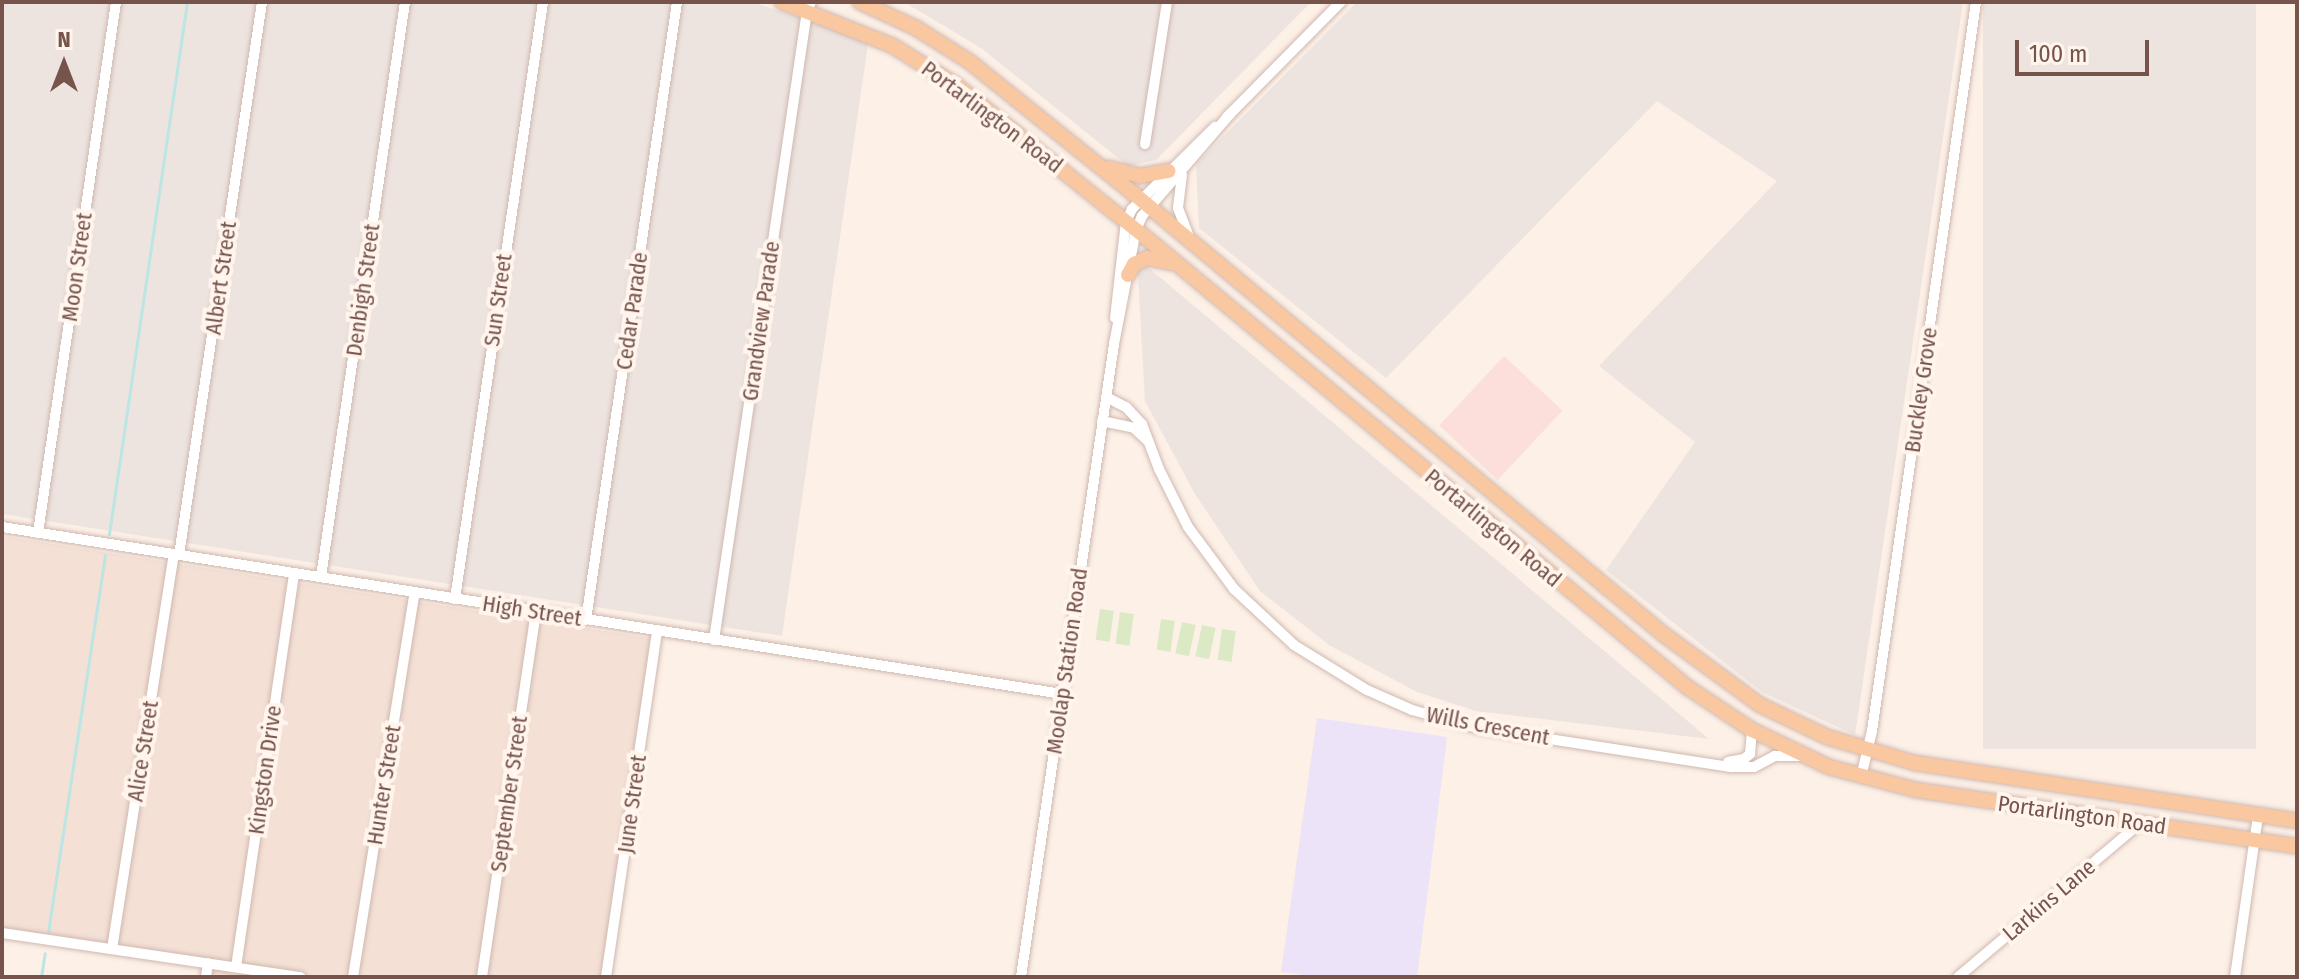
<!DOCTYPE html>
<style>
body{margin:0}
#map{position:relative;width:2299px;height:979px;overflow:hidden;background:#fcf0e7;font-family:"Fira Sans Condensed",sans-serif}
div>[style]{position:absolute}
.residential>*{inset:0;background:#f4e0d5}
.commercial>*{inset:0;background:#fcdeda;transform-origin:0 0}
.industrial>*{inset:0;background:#ede4e0;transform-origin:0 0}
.education>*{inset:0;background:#ede3f9}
.green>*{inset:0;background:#dbeac5;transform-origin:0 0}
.stream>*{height:3px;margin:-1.5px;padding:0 1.5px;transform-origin:1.5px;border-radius:1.5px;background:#bbe6e4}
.roads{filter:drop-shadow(0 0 2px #d0b8af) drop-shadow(0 0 2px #d0b8af)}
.minor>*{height:10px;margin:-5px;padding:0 5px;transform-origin:5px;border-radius:5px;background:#fff}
.major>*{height:14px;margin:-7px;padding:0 7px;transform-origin:7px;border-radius:7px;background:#fac8a0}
span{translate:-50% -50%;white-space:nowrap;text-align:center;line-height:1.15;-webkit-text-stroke:8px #fff5ed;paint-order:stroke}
.street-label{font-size:22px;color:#76534b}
.frame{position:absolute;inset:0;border:4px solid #76534b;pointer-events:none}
.north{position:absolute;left:24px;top:24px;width:80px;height:80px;-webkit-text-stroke:6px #fff5ed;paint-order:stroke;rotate:0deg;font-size:22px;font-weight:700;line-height:32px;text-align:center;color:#76534b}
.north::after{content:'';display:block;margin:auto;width:28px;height:36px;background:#76534b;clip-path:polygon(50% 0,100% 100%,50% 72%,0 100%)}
.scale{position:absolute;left:2015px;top:40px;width:134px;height:36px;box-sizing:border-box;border:4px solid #76534b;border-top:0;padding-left:10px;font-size:24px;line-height:28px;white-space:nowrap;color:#76534b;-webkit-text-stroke:6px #fff5ed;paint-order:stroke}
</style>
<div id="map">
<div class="residential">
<i style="clip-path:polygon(2px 536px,656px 639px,606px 977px,206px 977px,208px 964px,2px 933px)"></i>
</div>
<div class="commercial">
<i style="left:1504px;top:356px;width:80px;height:95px;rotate:43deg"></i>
</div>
<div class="industrial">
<i style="clip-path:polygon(2px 2px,752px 2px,856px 36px,868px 44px,782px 636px,2px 514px)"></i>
<i style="clip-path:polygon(904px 2px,1311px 2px,1156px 160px,1128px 166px,981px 48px)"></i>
<i style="clip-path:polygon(1357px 2px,1963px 2px,1855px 735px,1762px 692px,1606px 570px,1695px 442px,1599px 366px,1777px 181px,1657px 101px,1386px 378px,1199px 228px,1196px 164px)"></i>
<i style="left:1983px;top:2px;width:273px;height:747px"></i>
<i style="clip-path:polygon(1137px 258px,1709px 739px,1476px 711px,1417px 692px,1329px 645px,1260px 591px,1195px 494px,1145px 401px)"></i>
</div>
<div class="education">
<i style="clip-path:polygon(1317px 718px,1447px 737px,1417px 977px,1319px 977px,1281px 972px)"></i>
</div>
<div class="green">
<i style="left:1100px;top:609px;width:14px;height:31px;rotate:8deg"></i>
<i style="left:1120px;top:612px;width:14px;height:32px;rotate:8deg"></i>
<i style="left:1161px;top:619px;width:14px;height:31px;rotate:8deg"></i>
<i style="left:1182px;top:622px;width:14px;height:32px;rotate:12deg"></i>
<i style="left:1202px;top:625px;width:14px;height:32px;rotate:12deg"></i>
<i style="left:1222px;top:629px;width:14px;height:31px;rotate:8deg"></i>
</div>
<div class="stream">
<i style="left:109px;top:534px;width:538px;rotate:-81.66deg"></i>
<i style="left:48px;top:932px;width:381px;rotate:-81.4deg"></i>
<i style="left:41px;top:977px;width:24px;rotate:-81deg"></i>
</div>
<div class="roads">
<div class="minor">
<i style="left:1227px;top:117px;width:162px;rotate:-45.3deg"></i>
<i style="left:1145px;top:144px;width:144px;rotate:-81.2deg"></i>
<i style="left:1182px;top:175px;width:33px;rotate:97deg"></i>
<i style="left:1178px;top:208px;width:31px;rotate:69deg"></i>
<i style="left:1115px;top:318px;width:97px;rotate:-83.5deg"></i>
<i style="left:1126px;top:222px;width:14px;rotate:-65deg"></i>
<i style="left:1132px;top:209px;width:117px;rotate:-44.7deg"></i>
<i style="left:1106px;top:397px;width:22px;rotate:27deg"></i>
<i style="left:1126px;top:407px;width:23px;rotate:47deg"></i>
<i style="left:1142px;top:424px;width:48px;rotate:69.3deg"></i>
<i style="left:1159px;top:469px;width:65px;rotate:63.4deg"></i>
<i style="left:1188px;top:527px;width:77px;rotate:53.4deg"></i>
<i style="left:1234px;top:589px;width:82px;rotate:43deg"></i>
<i style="left:1294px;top:645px;width:86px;rotate:31.7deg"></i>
<i style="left:1367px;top:690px;width:49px;rotate:24deg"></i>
<i style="left:1412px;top:710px;width:68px;rotate:15.3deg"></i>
<i style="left:1478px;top:728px;width:256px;rotate:8.8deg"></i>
<i style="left:1731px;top:767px;width:23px"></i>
<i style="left:1754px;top:767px;width:24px;rotate:-28deg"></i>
<i style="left:1775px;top:756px;width:25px"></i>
<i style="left:1102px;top:421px;width:33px;rotate:12deg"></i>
<i style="left:1134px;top:428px;width:18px;rotate:43deg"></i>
<i style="left:2px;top:527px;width:1073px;rotate:8.95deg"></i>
<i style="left:38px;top:533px;width:537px;rotate:-81.64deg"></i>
<i style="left:179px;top:555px;width:559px;rotate:-81.46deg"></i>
<i style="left:321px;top:577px;width:581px;rotate:-81.69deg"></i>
<i style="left:455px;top:599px;width:603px;rotate:-81.61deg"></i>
<i style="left:586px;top:620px;width:625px;rotate:-81.62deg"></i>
<i style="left:714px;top:640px;width:636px;rotate:-81.59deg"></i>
<i style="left:807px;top:11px;width:10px;rotate:-66deg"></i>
<i style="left:1728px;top:762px;width:16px;rotate:-11deg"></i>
<i style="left:1744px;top:759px;width:8px;rotate:-40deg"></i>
<i style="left:1750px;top:754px;width:24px;rotate:-85deg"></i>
<i style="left:1861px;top:777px;width:47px;rotate:-76.6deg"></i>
<i style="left:1872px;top:731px;width:736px;rotate:-81.88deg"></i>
<i style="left:2px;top:933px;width:302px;rotate:8.4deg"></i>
<i style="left:112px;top:949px;width:400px;rotate:-81.1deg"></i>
<i style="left:236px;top:967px;width:398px;rotate:-81.6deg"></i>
<i style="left:206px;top:977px;width:14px;rotate:-82deg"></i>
<i style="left:353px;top:977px;width:390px;rotate:-80.9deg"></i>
<i style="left:482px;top:977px;width:369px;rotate:-81.6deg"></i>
<i style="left:606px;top:977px;width:350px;rotate:-81.6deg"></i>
<i style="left:1021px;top:977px;width:640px;rotate:-81.64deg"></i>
<i style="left:1114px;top:344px;width:116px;rotate:-79.1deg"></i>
<i style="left:1136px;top:230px;width:15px;rotate:-67deg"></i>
<i style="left:1142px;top:216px;width:135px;rotate:-49.2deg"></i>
<i style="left:1958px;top:977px;width:237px;rotate:-40.2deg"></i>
<i style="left:2235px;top:977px;width:164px;rotate:-81.9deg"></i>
</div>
<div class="major">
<i style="left:782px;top:2px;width:119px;rotate:21.6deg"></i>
<i style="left:893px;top:46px;width:74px;rotate:31.8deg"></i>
<i style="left:956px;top:85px;width:250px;rotate:38.8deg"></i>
<i style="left:1151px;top:242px;width:697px;rotate:39.7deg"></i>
<i style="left:1687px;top:687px;width:78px;rotate:33.5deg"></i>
<i style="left:1752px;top:730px;width:85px;rotate:25.7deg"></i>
<i style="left:1829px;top:767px;width:90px;rotate:14.8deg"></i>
<i style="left:1916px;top:790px;width:385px;rotate:8.4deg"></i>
<i style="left:860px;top:2px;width:62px;rotate:24.9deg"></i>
<i style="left:916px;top:28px;width:64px;rotate:32.2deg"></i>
<i style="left:970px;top:62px;width:209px;rotate:38.8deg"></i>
<i style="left:1133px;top:193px;width:689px;rotate:39.76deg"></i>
<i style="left:1663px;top:634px;width:120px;rotate:36.2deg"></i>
<i style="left:1760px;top:705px;width:74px;rotate:25.5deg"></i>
<i style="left:1827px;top:737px;width:92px;rotate:16.5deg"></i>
<i style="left:1915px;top:763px;width:386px;rotate:8.6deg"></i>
<i style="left:1109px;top:168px;width:32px;rotate:14deg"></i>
<i style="left:1140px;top:176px;width:29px;rotate:-10deg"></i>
<i style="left:1128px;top:275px;width:13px;rotate:-61deg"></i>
<i style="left:1134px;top:264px;width:14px;rotate:-25deg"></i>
<i style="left:1147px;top:258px;width:26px;rotate:11deg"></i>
</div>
</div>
<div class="street-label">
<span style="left:992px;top:117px;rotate:37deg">Portarlington Road</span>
<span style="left:77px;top:267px;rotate:-82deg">Moon Street</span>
<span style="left:221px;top:278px;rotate:-82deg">Albert Street</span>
<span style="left:363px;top:290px;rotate:-82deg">Denbigh Street</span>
<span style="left:498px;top:300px;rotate:-82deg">Sun Street</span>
<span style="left:632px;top:311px;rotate:-82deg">Cedar Parade</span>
<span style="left:761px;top:321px;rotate:-82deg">Grandview Parade</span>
<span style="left:1921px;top:390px;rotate:-82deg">Buckley Grove</span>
<span style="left:1493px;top:528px;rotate:40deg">Portarlington Road</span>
<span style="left:532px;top:611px;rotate:9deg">High Street</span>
<span style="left:1067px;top:661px;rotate:-82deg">Moolap Station Road</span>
<span style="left:1488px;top:726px;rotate:11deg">Wills Crescent</span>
<span style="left:143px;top:751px;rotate:-81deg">Alice Street</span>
<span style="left:265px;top:770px;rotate:-82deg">Kingston Drive</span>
<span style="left:384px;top:785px;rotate:-81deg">Hunter Street</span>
<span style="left:509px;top:794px;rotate:-82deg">September Street</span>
<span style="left:632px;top:804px;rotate:-82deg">June Street</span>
<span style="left:2082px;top:815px;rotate:8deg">Portarlington Road</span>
<span style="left:2049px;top:900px;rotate:-40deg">Larkins Lane</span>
</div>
<div class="frame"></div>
<div class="north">N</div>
<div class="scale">100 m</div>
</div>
